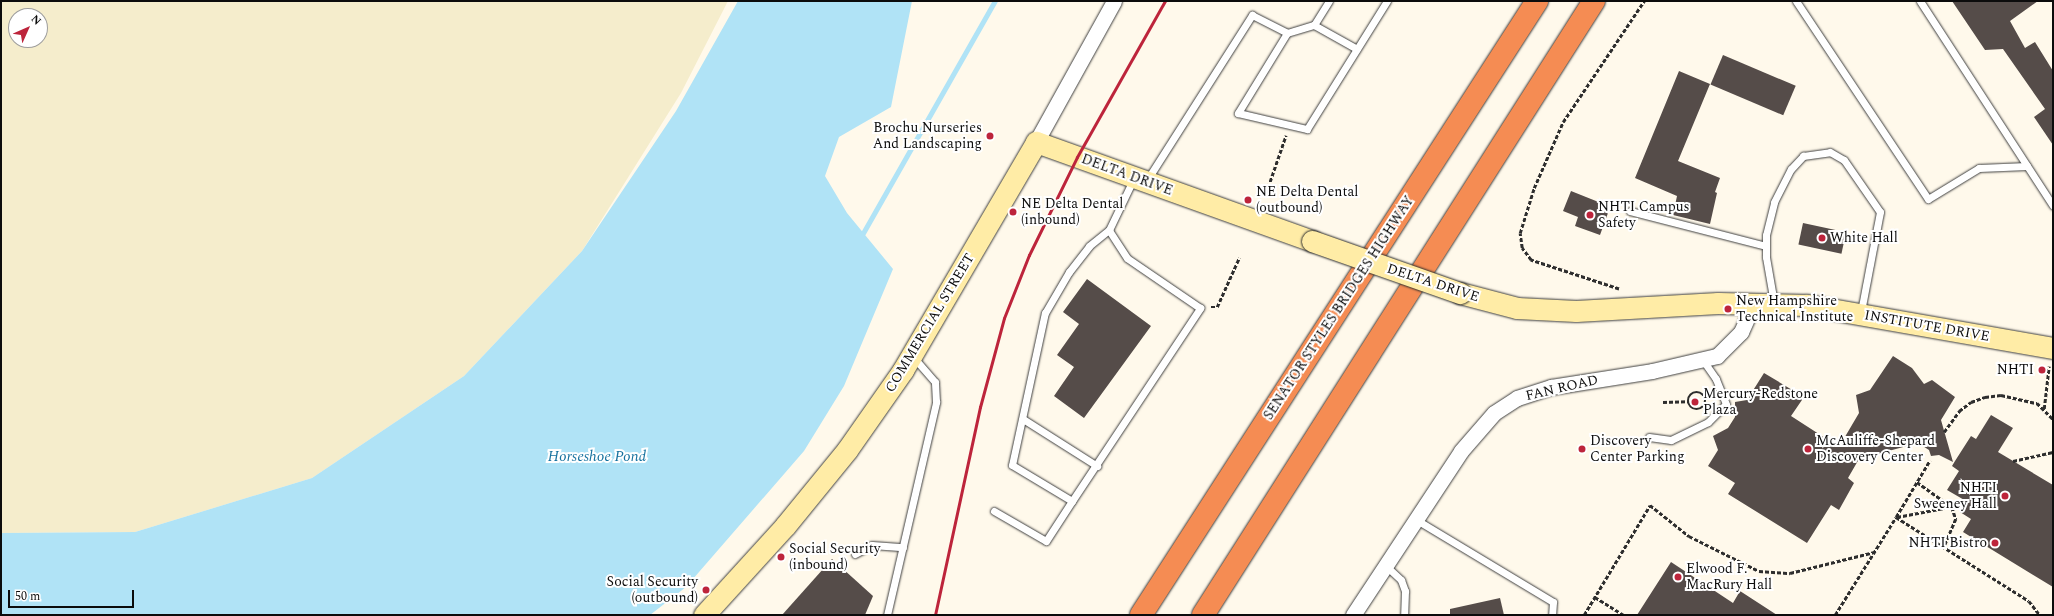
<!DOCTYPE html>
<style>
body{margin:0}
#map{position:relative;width:2054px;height:616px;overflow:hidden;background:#fff9eb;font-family:Spectral,serif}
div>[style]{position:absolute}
.farmland>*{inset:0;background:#f5edcc}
.water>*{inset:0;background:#b0e3f6}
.stream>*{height:5px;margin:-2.5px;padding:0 2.5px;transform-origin:2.5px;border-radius:2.5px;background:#b0e3f6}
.building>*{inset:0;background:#554c49;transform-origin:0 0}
.path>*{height:2.5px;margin-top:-1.25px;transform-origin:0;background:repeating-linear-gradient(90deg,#2e2e2e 0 4px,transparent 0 6px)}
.path>.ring{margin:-1.25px;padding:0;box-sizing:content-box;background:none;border:2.5px solid #2e2e2e;border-radius:50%}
.roads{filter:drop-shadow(0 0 1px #3f3f3f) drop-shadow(0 0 1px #3f3f3f)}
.lane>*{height:7px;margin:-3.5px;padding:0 3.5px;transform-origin:3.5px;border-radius:3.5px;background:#fff}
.street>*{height:15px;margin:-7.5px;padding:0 7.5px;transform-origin:7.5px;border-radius:7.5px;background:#fff}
.secondary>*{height:21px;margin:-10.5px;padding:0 10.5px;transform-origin:10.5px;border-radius:10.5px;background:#ffeca6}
.highway>*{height:22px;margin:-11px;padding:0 11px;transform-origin:11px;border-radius:11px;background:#f58c53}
.rail>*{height:3px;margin:-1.5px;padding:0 1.5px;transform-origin:1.5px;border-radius:1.5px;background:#bd243b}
.bridges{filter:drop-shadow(0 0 1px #2e2e2e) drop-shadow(0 0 1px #2e2e2e)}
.secondary-bridge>*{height:21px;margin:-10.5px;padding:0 10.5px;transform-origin:10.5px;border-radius:10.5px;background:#ffeca6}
.dots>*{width:11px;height:11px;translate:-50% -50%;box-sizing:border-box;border:2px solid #fff;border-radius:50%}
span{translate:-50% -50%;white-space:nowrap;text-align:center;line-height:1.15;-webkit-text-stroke:4px #fff;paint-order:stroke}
.poi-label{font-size:14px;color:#0c0c0c}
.right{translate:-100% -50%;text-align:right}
.left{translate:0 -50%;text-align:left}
.street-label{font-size:14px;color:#0c0c0c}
.water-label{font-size:15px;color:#15719e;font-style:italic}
.frame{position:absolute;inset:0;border:2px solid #0c0c0c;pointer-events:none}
.north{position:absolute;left:8px;top:8px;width:40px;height:40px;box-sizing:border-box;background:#fff;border:1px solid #9e9e9e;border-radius:50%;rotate:45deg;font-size:11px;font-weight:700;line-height:16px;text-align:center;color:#0c0c0c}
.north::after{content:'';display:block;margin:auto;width:14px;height:18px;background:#bd243b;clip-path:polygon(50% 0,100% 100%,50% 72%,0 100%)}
.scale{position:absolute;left:8px;top:590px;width:126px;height:18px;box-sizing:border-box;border:2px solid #0c0c0c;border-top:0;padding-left:5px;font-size:12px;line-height:14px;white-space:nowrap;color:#0c0c0c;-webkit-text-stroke:3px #fff;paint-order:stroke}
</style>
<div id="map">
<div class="farmland">
<i style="clip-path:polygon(evenodd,1px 1px,728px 1px,681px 93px,582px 251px,464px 376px,312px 478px,135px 532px,1px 533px,1px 1px,16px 16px,40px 16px,40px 40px,16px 40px,16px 16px)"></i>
</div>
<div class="water">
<i style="clip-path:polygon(738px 1px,912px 1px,891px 107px,839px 137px,825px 176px,847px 213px,893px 269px,844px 386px,804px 451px,686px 587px,650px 615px,1px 615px,1px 533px,135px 532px,312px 478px,464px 376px,582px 251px,676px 111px)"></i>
</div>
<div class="stream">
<i style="left:863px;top:233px;width:267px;rotate:-60.4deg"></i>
</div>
<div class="building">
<i style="clip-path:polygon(1952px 1px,2038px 1px,2010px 21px,2025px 48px,2035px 42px,2053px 71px,2053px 145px,2034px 117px,2045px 109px,2003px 49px,1985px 50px)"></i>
<i style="left:1723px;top:55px;width:79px;height:32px;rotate:23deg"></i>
<i style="clip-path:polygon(1679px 71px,1710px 84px,1678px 161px,1720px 178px,1715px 192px,1717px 193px,1710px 224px,1673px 215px,1677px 196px,1635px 178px)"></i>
<i style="clip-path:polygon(1571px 191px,1606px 205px,1604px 211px,1608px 213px,1600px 235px,1575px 226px,1578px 217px,1563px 211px)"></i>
<i style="left:1803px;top:223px;width:44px;height:22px;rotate:12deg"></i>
<i style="clip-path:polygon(1087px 279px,1151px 326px,1084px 418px,1054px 396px,1074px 367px,1057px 355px,1079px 324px,1063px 312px)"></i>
<i style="clip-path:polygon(1893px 356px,1912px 368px,1924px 384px,1932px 380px,1955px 397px,1941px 420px,1953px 462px,1939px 455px,1931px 456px,1929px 450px,1918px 443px,1859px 459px,1848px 478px,1854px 483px,1839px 510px,1831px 505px,1807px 543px,1728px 494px,1735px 483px,1708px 466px,1718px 450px,1713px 436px,1728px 428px,1735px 417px,1735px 402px,1747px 400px,1764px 373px,1804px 397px,1791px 416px,1839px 447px,1859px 413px,1856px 395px,1870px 390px)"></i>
<i style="clip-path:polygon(1991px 415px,2013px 428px,1998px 452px,2053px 485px,2053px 587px,1963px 532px,1971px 519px,1960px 512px,1966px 501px,1947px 490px,1959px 471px,1952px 466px,1955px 461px,1971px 436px,1976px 439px)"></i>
<i style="clip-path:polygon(832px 559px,873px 596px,865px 615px,782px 615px)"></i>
<i style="clip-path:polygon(1671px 562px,1733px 603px,1740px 591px,1777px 615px,1637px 615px)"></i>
<i style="clip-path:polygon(1500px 598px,1504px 615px,1450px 615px,1450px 609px)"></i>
</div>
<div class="path">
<i style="left:1266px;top:193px;width:61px;rotate:-71deg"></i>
<i style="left:1619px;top:289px;width:93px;rotate:-161.8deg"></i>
<i style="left:1531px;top:260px;width:15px;rotate:-127deg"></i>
<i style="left:1522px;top:248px;width:15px;rotate:-98deg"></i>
<i style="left:1520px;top:233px;width:47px;rotate:-72.7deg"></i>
<i style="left:1534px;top:188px;width:72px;rotate:-66.3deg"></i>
<i style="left:1563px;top:122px;width:146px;rotate:-56.2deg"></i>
<i style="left:1211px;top:307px;width:6px"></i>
<i style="left:1217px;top:307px;width:54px;rotate:-65.8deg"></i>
<i class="ring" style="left:1688px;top:392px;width:15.5px;height:15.5px"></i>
<i style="left:1663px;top:402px;width:25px;rotate:-2deg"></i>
<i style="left:2044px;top:409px;width:43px;rotate:-83.4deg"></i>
<i style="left:1944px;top:432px;width:26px;rotate:-54deg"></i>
<i style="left:1959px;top:411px;width:15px;rotate:-37deg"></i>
<i style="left:1971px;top:402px;width:15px;rotate:-20deg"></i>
<i style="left:1985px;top:397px;width:16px;rotate:-7deg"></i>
<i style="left:2001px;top:395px;width:37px;rotate:13deg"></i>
<i style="left:2037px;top:403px;width:23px;rotate:45deg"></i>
<i style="left:2013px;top:461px;width:41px;rotate:-12.7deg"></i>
<i style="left:1917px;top:482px;width:43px;rotate:35.5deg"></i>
<i style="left:1952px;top:507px;width:13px;rotate:72deg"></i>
<i style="left:1956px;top:519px;width:30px;rotate:113deg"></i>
<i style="left:1896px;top:517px;width:66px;rotate:-59.2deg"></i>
<i style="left:1897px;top:517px;width:64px;rotate:-10.8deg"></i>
<i style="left:1595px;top:597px;width:34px;rotate:32deg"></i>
<i style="left:1584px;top:615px;width:128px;rotate:-59deg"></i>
<i style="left:1650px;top:505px;width:50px;rotate:38.5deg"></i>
<i style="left:1689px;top:536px;width:78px;rotate:26.6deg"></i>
<i style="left:1759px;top:571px;width:31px;rotate:4deg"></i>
<i style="left:1790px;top:573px;width:87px;rotate:-14deg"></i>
<i style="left:1835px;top:615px;width:115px;rotate:-58.1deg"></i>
<i style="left:1896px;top:517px;width:157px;rotate:32.3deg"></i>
<i style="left:2029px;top:601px;width:18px;rotate:52deg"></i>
</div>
<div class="roads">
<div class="lane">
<i style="left:1796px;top:1px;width:238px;rotate:56.3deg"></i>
<i style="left:1928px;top:199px;width:60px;rotate:-31.3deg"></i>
<i style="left:1979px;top:168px;width:48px;rotate:-2.4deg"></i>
<i style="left:1920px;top:1px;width:244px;rotate:57deg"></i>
<i style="left:1314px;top:25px;width:49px;rotate:29.2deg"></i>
<i style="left:1287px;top:33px;width:28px;rotate:-17deg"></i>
<i style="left:1314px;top:25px;width:28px;rotate:-58deg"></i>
<i style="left:1147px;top:180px;width:196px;rotate:-57.5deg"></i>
<i style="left:1252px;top:15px;width:39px;rotate:27deg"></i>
<i style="left:1287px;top:33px;width:94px;rotate:121.5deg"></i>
<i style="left:1238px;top:113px;width:71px;rotate:13.1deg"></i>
<i style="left:1307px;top:129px;width:151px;rotate:-58deg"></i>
<i style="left:1630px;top:211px;width:140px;rotate:14.4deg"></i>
<i style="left:1774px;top:303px;width:47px;rotate:-99.9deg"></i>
<i style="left:1766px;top:257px;width:22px;rotate:-90deg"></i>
<i style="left:1766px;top:235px;width:34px;rotate:-76deg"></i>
<i style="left:1774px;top:202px;width:37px;rotate:-63deg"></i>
<i style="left:1791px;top:169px;width:18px;rotate:-47deg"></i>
<i style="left:1803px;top:156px;width:27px;rotate:-8deg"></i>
<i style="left:1830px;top:152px;width:16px;rotate:30deg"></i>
<i style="left:1844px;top:160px;width:63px;rotate:55.3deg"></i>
<i style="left:1880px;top:212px;width:102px;rotate:100.8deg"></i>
<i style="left:1023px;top:419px;width:88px;rotate:32.4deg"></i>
<i style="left:1649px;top:437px;width:22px;rotate:8deg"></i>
<i style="left:1671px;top:440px;width:41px;rotate:-25.9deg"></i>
<i style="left:1708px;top:422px;width:25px;rotate:-45deg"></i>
<i style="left:1726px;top:404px;width:27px;rotate:-112deg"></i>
<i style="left:1716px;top:379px;width:24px;rotate:-125deg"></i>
<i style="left:1072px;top:501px;width:232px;rotate:-56.4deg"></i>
<i style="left:1200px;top:308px;width:88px;rotate:-145.6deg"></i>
<i style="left:1127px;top:258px;width:33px;rotate:-123deg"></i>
<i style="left:994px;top:511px;width:60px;rotate:30deg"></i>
<i style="left:1046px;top:541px;width:48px;rotate:-57deg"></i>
<i style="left:1072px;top:501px;width:70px;rotate:-149deg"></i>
<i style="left:1012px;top:465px;width:156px;rotate:-77.8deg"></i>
<i style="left:1045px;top:313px;width:48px;rotate:-59.7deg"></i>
<i style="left:1069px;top:272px;width:33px;rotate:-52deg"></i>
<i style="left:1089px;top:246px;width:26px;rotate:-39deg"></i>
<i style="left:1109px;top:230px;width:55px;rotate:-64.4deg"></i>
<i style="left:1415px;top:519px;width:161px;rotate:31deg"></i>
<i style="left:1553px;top:602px;width:13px;rotate:94deg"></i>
<i style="left:855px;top:554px;width:19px;rotate:-28deg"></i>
<i style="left:872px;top:545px;width:31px;rotate:4deg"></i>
<i style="left:1385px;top:565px;width:22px;rotate:43deg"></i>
<i style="left:1401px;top:580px;width:12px;rotate:70deg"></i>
<i style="left:1405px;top:591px;width:24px;rotate:92deg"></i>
<i style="left:887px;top:615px;width:219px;rotate:-77deg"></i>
<i style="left:936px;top:402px;width:20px;rotate:-93deg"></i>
<i style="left:935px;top:382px;width:33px;rotate:-131deg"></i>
</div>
<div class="street">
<i style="left:1036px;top:142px;width:161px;rotate:-61deg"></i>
<i style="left:1353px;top:615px;width:196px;rotate:-56.6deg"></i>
<i style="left:1461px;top:451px;width:50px;rotate:-49deg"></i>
<i style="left:1494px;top:413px;width:27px;rotate:-33deg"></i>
<i style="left:1517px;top:398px;width:36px;rotate:-18deg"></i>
<i style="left:1551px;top:387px;width:102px;rotate:-9deg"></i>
<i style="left:1652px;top:371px;width:67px;rotate:-13deg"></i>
<i style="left:1717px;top:356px;width:34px;rotate:-45deg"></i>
<i style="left:1741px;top:332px;width:32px;rotate:-66deg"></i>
</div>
<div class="secondary">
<i style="left:1460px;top:293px;width:59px;rotate:14.7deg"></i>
<i style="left:1517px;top:308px;width:59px;rotate:2.9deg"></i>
<i style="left:1576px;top:311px;width:142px;rotate:-3.2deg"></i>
<i style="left:1718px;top:303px;width:89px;rotate:1.3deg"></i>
<i style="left:1807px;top:305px;width:250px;rotate:9.9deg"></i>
<i style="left:704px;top:615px;width:120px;rotate:-47.7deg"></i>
<i style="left:785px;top:526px;width:98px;rotate:-50.8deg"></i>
<i style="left:847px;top:450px;width:98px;rotate:-55deg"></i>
<i style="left:903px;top:370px;width:264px;rotate:-59.7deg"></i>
<i style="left:1036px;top:142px;width:293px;rotate:19.7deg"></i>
</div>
<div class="highway">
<i style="left:1141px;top:615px;width:731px;rotate:-57.18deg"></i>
<i style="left:1203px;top:615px;width:728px;rotate:-57.51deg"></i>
</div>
</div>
<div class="rail">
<i style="left:935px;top:615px;width:213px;rotate:-77.8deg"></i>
<i style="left:980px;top:407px;width:92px;rotate:-74.9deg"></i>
<i style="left:1004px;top:318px;width:68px;rotate:-68.4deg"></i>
<i style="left:1029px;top:255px;width:109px;rotate:-63.9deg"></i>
<i style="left:1077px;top:157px;width:179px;rotate:-60.6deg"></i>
</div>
<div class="bridges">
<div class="secondary-bridge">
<i style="left:1312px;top:241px;width:157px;rotate:19.4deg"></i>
</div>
</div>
<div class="dots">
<i style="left:990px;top:136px;background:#bd243b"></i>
<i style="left:1248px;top:200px;background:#bd243b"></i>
<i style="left:1013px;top:212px;background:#bd243b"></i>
<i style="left:1590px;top:215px;background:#bd243b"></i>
<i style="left:1822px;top:238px;background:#bd243b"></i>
<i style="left:1728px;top:309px;background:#bd243b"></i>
<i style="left:2042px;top:370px;background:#bd243b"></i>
<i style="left:1695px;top:402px;background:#bd243b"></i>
<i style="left:1582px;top:449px;background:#bd243b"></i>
<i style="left:1808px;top:449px;background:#bd243b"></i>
<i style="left:2005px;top:496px;background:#bd243b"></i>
<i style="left:1995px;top:543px;background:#bd243b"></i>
<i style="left:781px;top:557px;background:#bd243b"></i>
<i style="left:1678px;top:577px;background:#bd243b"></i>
<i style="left:706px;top:590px;background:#bd243b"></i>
</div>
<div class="poi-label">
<span class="right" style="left:982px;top:136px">Brochu Nurseries<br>And Landscaping</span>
<span class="left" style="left:1256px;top:200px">NE Delta Dental<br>(outbound)</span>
<span class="left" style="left:1021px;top:212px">NE Delta Dental<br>(inbound)</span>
<span class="left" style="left:1598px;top:215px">NHTI Campus<br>Safety</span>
<span class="left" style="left:1830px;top:238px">White Hall</span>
<span class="left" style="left:1736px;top:309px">New Hampshire<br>Technical Institute</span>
<span class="right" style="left:2034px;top:370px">NHTI</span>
<span class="left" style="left:1703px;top:402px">Mercury-Redstone<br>Plaza</span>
<span class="left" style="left:1590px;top:449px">Discovery<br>Center Parking</span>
<span class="left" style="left:1816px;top:449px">McAuliffe-Shepard<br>Discovery Center</span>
<span class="right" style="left:1997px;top:496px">NHTI<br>Sweeney Hall</span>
<span class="right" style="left:1987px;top:543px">NHTI Bistro</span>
<span class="left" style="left:789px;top:557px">Social Security<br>(inbound)</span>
<span class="left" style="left:1686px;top:577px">Elwood F.<br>MacRury Hall</span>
<span class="right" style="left:698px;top:590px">Social Security<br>(outbound)</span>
</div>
<div class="street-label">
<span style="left:1127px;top:175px;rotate:20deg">DELTA DRIVE</span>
<span style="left:1433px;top:283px;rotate:18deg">DELTA DRIVE</span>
<span style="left:1339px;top:308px;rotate:-57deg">SENATOR STYLES BRIDGES HIGHWAY</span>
<span style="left:930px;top:323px;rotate:-59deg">COMMERCIAL STREET</span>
<span style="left:1927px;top:326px;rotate:10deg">INSTITUTE DRIVE</span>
<span style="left:1562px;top:388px;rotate:-13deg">FAN ROAD</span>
</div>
<div class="water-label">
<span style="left:597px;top:457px">Horseshoe Pond</span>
</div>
<div class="frame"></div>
<div class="north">N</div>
<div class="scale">50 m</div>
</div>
